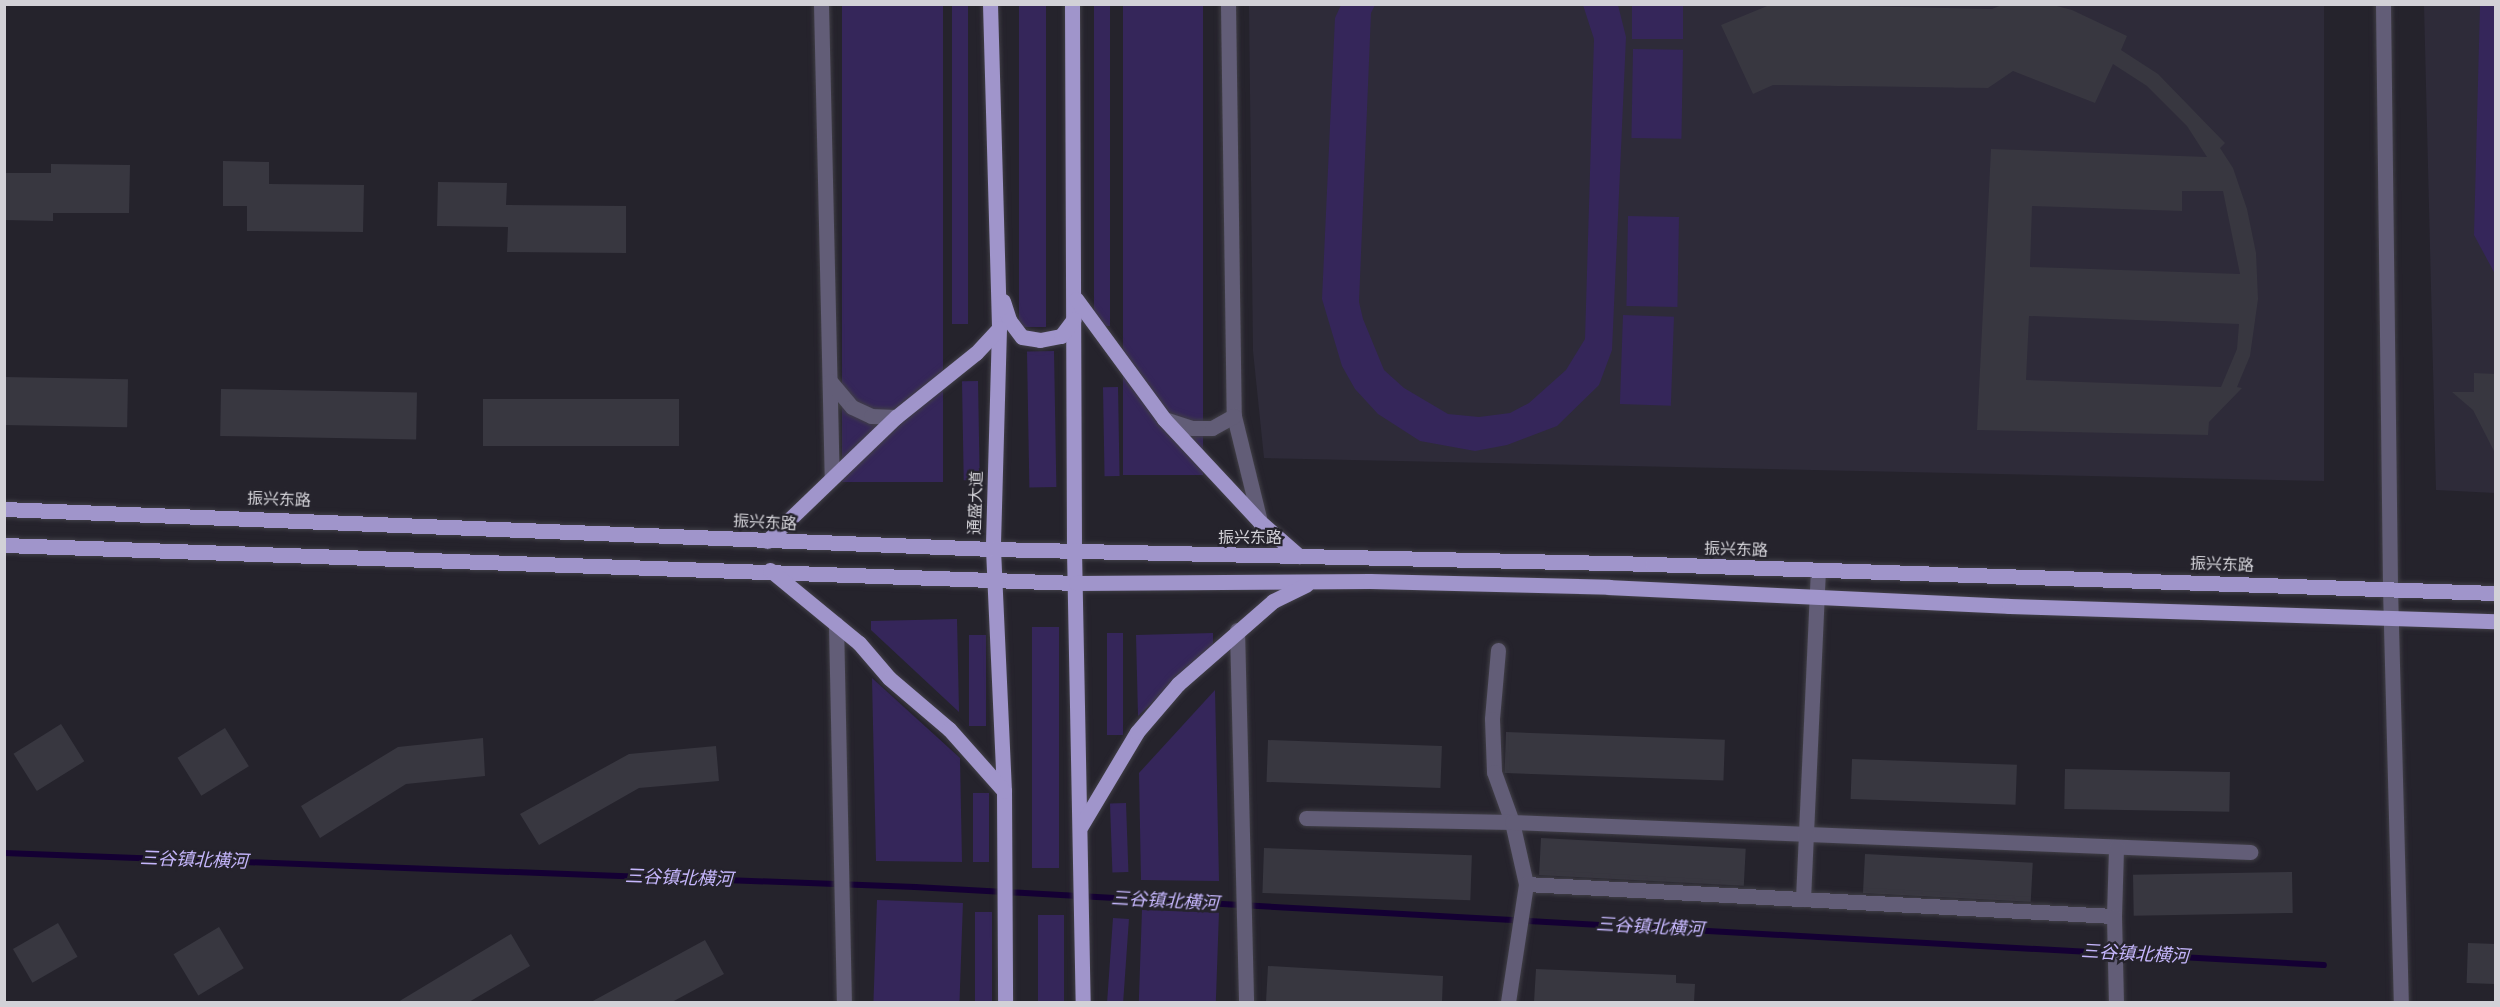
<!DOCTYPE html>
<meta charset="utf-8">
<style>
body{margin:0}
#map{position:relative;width:2500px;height:1007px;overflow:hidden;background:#25232c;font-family:Karla,"Noto Sans SC",sans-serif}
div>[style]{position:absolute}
.built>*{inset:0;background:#2e2b39}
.green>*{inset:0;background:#35265a;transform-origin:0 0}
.stream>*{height:6px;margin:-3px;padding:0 3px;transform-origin:3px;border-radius:3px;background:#140033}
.building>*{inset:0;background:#383740;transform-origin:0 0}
.roads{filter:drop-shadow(0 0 2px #413f47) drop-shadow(0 0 2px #413f47)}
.minor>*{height:15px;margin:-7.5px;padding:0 7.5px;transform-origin:7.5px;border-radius:7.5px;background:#625d77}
.major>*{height:15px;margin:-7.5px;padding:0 7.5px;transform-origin:7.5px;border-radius:7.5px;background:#a095cb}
span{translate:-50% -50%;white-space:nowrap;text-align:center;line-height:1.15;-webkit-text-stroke:4.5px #25232c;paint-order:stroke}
.street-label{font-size:16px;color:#d2d1d7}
.water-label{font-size:18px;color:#c5b6fc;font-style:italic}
.frame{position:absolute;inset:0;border:6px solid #d2d1d7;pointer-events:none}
</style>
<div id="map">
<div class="built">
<i style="clip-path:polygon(1249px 5px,2324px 5px,2324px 481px,1264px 458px,1253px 351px)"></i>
<i style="clip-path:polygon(2424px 5px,2495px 5px,2495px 493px,2436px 490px)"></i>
</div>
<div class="green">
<i style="left:842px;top:5px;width:101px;height:477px"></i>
<i style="left:952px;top:5px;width:16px;height:319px"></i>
<i style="left:1019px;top:5px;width:27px;height:322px"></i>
<i style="left:1094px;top:5px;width:16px;height:321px"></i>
<i style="left:1123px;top:5px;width:80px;height:470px"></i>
<i style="clip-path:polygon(1341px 5px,1375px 5px,1371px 13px,1359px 302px,1363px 319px,1384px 370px,1404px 388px,1448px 414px,1479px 417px,1510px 413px,1529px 403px,1566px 370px,1585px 339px,1594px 39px,1583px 5px,1618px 5px,1626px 37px,1612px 350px,1599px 385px,1557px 426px,1507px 445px,1475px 451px,1420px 441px,1378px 414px,1355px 389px,1342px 366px,1322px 299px,1335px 18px)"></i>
<i style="left:1632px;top:5px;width:51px;height:34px"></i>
<i style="clip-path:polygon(2480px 5px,2495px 5px,2495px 274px,2474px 235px)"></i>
<i style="left:1633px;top:49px;width:50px;height:89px;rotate:1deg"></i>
<i style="left:1628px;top:216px;width:51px;height:90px;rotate:1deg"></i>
<i style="left:1623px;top:315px;width:51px;height:89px;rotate:2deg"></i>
<i style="left:1054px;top:351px;width:136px;height:27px;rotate:89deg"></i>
<i style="left:978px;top:381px;width:99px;height:16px;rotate:89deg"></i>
<i style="left:1118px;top:387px;width:89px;height:15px;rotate:89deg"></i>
<i style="clip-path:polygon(957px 619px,959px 712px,871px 630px,871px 621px)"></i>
<i style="left:1032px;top:627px;width:27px;height:241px"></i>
<i style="left:1107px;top:633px;width:16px;height:102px"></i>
<i style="clip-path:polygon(1213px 633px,1213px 646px,1138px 716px,1136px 635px)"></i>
<i style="left:969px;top:635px;width:17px;height:91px"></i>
<i style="clip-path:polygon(872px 678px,960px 758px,962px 862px,876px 861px)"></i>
<i style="clip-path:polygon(1215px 690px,1219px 881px,1141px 880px,1139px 773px)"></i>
<i style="left:973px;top:793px;width:16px;height:69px"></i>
<i style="left:1126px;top:803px;width:69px;height:16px;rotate:88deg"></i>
<i style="left:877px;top:900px;width:86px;height:102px;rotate:2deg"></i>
<i style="left:1142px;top:910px;width:77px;height:92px;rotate:2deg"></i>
<i style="left:975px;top:912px;width:17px;height:90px"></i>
<i style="left:1038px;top:915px;width:26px;height:87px"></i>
<i style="left:1113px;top:918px;width:16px;height:84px;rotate:4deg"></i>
</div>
<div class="stream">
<i style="left:4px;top:853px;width:912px;rotate:2.14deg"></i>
<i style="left:915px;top:887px;width:1411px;rotate:3.17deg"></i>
</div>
<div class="building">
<i style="clip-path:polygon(evenodd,1772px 4px,1992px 9px,2004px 4px,2049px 4px,2072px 10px,2127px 36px,2121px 50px,2158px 74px,2225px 143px,2220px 148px,2233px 168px,2247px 209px,2256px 253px,2258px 299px,2250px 356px,2237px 387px,2242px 388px,2209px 422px,2208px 435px,1977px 430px,1991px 149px,2207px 157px,2187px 126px,2147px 86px,2113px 64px,2095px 103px,2013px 71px,1988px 88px,1773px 85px,1753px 94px,1721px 25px,1772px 4px,2182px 191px,2223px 191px,2240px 274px,2030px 267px,2032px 206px,2182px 211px,2182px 191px,1772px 4px,2029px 316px,2239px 324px,2237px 349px,2221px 387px,2026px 380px,2029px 316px)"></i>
<i style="clip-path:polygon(223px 161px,269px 162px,269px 184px,364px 185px,363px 232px,247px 231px,247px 206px,223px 206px)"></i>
<i style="clip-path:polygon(51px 164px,130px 165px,129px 213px,53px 213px,53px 221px,4px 220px,4px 173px,51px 173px)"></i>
<i style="clip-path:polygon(438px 182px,507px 183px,506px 205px,626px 206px,626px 253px,507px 252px,508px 227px,437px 226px)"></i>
<i style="clip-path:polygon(2474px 373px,2496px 374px,2496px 455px,2473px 410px,2452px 392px,2474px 392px)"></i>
<i style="left:4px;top:377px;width:124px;height:48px;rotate:1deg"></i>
<i style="left:221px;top:389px;width:196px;height:47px;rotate:1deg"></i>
<i style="left:483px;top:399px;width:196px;height:47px"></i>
<i style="left:61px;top:724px;width:44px;height:56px;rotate:58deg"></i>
<i style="left:225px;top:728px;width:45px;height:56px;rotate:58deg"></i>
<i style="left:1506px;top:732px;width:219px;height:41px;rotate:2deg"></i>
<i style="clip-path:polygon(483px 738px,485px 776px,406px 784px,320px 838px,301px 806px,398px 747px)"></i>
<i style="left:1268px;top:740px;width:174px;height:42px;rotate:2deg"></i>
<i style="clip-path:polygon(716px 746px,719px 781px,639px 788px,539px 845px,520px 814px,629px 754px)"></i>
<i style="left:1852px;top:759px;width:165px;height:40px;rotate:2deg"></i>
<i style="left:2065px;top:769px;width:165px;height:40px;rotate:1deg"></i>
<i style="left:1541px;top:838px;width:205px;height:37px;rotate:3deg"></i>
<i style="left:1264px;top:848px;width:208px;height:45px;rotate:2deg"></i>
<i style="left:1865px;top:854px;width:168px;height:39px;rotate:3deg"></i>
<i style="left:2292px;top:872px;width:41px;height:159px;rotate:89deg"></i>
<i style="left:58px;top:923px;width:39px;height:52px;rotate:60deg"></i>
<i style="left:219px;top:927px;width:48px;height:53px;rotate:59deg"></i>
<i style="clip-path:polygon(511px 934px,530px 966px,469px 1002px,398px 1002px)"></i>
<i style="clip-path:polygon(705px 940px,724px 974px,672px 1002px,591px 1002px)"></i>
<i style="left:2468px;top:943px;width:28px;height:40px;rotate:2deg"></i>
<i style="clip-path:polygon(1268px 966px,1443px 976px,1442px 1002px,1266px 1002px)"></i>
<i style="clip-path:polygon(1536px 969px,1676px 975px,1676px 983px,1695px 984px,1694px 1002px,1534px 1002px)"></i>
</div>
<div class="roads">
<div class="minor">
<i style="left:821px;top:4px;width:472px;rotate:88.7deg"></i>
<i style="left:1228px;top:4px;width:412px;rotate:89.2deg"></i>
<i style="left:1234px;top:416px;width:109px;rotate:76.2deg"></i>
<i style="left:2383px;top:4px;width:584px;rotate:89.31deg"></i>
<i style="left:2390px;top:588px;width:414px;rotate:88.5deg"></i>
<i style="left:830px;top:381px;width:34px;rotate:50deg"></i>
<i style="left:852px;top:407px;width:21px;rotate:25deg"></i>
<i style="left:871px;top:416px;width:25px;rotate:2deg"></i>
<i style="left:1164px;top:419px;width:29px;rotate:18deg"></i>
<i style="left:1192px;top:428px;width:20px"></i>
<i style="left:1212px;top:428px;width:25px;rotate:-29deg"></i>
<i style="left:836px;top:624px;width:378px;rotate:88.8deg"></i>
<i style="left:1237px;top:630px;width:372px;rotate:88.6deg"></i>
<i style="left:1498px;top:650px;width:69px;rotate:95deg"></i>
<i style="left:1492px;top:719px;width:53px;rotate:87.8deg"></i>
<i style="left:1494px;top:772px;width:53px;rotate:70.2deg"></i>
<i style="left:1512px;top:822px;width:64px;rotate:77.3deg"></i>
<i style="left:1306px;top:818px;width:206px;rotate:1.1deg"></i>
<i style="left:1512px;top:822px;width:739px;rotate:2.33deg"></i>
<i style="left:1803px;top:899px;width:327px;rotate:-87.4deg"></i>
<i style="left:2114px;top:916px;width:69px;rotate:-88.3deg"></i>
<i style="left:1508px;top:1002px;width:119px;rotate:-81.3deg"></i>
<i style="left:1526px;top:884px;width:589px;rotate:3.12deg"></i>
<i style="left:2114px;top:916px;width:86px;rotate:88.7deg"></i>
</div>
<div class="major">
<i style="left:990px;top:4px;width:324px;rotate:88.4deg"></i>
<i style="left:999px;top:328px;width:221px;rotate:91.6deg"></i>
<i style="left:993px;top:549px;width:242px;rotate:87.4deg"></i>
<i style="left:1004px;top:791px;width:211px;rotate:89.7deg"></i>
<i style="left:1072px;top:4px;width:546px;rotate:89.79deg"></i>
<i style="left:1074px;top:550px;width:452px;rotate:88.9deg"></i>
<i style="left:1076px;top:299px;width:149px;rotate:53.7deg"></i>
<i style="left:1164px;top:419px;width:141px;rotate:47deg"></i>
<i style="left:1260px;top:522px;width:52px;rotate:41.1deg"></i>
<i style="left:1003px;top:301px;width:20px;rotate:72deg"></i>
<i style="left:1009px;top:320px;width:21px;rotate:53deg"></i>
<i style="left:1022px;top:337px;width:18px;rotate:9deg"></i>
<i style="left:1040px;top:340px;width:21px;rotate:-11deg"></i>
<i style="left:1061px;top:336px;width:21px;rotate:-53deg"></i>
<i style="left:4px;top:509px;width:990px;rotate:2.32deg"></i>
<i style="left:993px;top:549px;width:659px;rotate:1.3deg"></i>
<i style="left:1652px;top:564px;width:844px;rotate:1.97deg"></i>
<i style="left:767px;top:541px;width:179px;rotate:-43.9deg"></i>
<i style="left:896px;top:417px;width:102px;rotate:-38.7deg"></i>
<i style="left:976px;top:353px;width:34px;rotate:-47deg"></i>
<i style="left:4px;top:545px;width:1073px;rotate:2.03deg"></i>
<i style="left:1076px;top:583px;width:294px;rotate:-0.4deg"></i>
<i style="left:1370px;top:581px;width:239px;rotate:1.4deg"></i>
<i style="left:1609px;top:587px;width:400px;rotate:2.7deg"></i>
<i style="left:2009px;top:606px;width:487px;rotate:1.8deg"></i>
<i style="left:770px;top:570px;width:115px;rotate:39.4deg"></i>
<i style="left:859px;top:643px;width:46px;rotate:49.4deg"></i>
<i style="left:889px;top:678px;width:79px;rotate:40.4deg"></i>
<i style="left:949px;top:729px;width:83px;rotate:48.4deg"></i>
<i style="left:1081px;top:826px;width:109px;rotate:-59.2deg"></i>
<i style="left:1137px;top:732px;width:63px;rotate:-49.5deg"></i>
<i style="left:1178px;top:684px;width:126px;rotate:-41.1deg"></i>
<i style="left:1273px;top:601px;width:37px;rotate:-26deg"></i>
</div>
</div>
<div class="street-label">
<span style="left:279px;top:500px;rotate:2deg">振兴东路</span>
<span style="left:976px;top:503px;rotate:-88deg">通盛大道</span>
<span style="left:765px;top:523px;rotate:3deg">振兴东路</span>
<span style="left:1250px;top:538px">振兴东路</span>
<span style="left:1736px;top:550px;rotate:2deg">振兴东路</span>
<span style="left:2222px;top:565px;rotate:2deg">振兴东路</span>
</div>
<div class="water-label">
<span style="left:194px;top:860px;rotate:2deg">三谷镇北横河</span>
<span style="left:679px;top:878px;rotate:2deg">三谷镇北横河</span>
<span style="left:1165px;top:901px;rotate:3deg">三谷镇北横河</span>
<span style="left:1650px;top:927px;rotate:3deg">三谷镇北横河</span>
<span style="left:2135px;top:954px;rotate:3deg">三谷镇北横河</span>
</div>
<div class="frame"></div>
</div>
